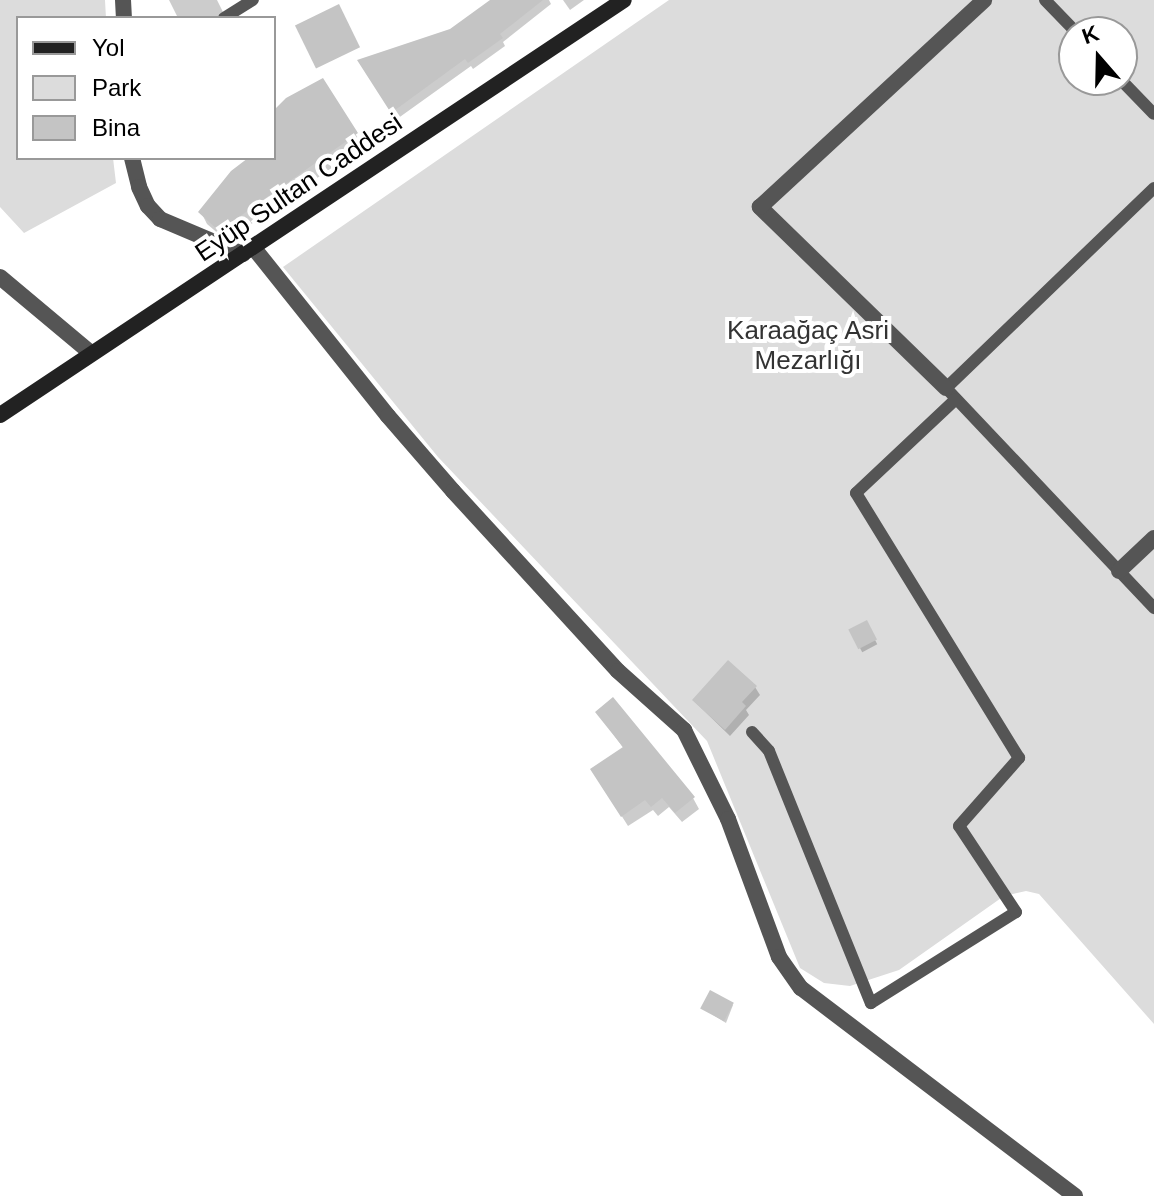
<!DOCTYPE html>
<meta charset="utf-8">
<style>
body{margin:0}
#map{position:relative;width:1154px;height:1196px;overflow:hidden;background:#fff;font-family:Helvetica,sans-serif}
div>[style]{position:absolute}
.green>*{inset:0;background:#dcdcdc}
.shadow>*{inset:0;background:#0003;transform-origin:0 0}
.building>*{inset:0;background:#c4c4c4;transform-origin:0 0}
.service>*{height:12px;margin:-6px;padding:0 6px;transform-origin:6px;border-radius:6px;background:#555}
.minor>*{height:16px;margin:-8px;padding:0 8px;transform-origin:8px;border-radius:8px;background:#555}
.tertiary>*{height:16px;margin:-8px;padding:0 8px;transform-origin:8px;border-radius:8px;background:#555}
.secondary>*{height:16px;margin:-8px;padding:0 8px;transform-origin:8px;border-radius:8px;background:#222}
span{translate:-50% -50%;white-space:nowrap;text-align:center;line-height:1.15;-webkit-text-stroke:8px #fff;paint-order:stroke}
.street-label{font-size:26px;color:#000}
.park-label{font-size:26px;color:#333}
.legend{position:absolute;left:16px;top:16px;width:260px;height:144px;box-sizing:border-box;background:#fff;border:2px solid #999;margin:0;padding:10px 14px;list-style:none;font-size:24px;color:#000}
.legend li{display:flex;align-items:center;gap:16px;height:40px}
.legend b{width:40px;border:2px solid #999}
.north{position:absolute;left:1058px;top:16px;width:80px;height:80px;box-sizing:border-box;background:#fff;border:2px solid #999;border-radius:50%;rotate:340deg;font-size:22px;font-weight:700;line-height:32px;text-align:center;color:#000}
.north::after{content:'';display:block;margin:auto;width:28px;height:36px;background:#000;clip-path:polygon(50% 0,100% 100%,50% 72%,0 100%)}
</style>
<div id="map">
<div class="green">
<i style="clip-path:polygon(0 0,105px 0,106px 18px,18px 18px,18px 158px,113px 158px,116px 183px,24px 233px,0 207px)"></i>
<i style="clip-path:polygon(evenodd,669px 0,1154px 0,1154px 1024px,1039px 894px,1026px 891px,1004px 896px,899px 970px,850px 986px,824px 983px,800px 968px,707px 741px,438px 457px,283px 267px,669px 0,1074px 32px,1122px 32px,1122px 80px,1074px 80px,1074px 32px)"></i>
</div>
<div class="shadow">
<i style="clip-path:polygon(169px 0,217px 0,226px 18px,178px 18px)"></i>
<i style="clip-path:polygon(492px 0,549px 0,551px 4px,503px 42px,505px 46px,473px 69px,471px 66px,397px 119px,363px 68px,451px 31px)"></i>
<i style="clip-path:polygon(563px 0,584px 0,570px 10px)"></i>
<i style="clip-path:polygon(322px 81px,363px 146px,227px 241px,207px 224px,201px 212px,252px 158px,274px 158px,274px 113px)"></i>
<i style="left:866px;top:623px;width:24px;height:17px;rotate:62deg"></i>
<i style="clip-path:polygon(755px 687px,760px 695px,746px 710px,749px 715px,730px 736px,694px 701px)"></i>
<i style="clip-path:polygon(597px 712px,693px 798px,699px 809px,682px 822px,669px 807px,658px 816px,653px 810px,628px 826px,599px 780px,624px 749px)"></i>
<i style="clip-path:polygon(733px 1005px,726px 1023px,702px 1008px)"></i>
</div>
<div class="building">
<i style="clip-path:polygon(490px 0,543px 0,500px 34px,503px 38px,468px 63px,465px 59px,391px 113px,357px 60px,450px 29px)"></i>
<i style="left:339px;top:4px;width:48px;height:49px;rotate:64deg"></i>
<i style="clip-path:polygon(323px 78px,358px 133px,219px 231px,198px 212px,231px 171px,248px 158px,274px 158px,274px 110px,286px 98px)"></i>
<i style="left:867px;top:620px;width:22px;height:21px;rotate:63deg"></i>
<i style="clip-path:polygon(728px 660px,757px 686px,742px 702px,746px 706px,725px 730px,692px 700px)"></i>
<i style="clip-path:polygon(613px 697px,695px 797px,675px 813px,662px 798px,651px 807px,645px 800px,621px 817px,590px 769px,623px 747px,595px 712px)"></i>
<i style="left:710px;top:990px;width:27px;height:21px;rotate:28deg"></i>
</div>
<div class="service">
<i style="left:1045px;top:0;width:45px;rotate:45.9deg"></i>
<i style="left:224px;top:18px;width:34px;rotate:-32deg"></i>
<i style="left:1121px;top:80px;width:47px;rotate:45.9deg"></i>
<i style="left:1154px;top:188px;width:289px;rotate:136.1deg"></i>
<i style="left:946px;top:388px;width:303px;rotate:46.6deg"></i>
<i style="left:752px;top:732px;width:25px;rotate:48deg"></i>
<i style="left:769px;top:751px;width:272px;rotate:68deg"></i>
<i style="left:871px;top:1003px;width:171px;rotate:-32.1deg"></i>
<i style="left:1016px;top:912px;width:103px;rotate:-123.5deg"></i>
<i style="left:959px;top:826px;width:91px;rotate:-48.6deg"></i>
<i style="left:1019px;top:758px;width:311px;rotate:-121.6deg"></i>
<i style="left:856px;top:493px;width:137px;rotate:-43.2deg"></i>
</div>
<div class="minor">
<i style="left:253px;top:247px;width:216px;rotate:51.4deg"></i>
<i style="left:388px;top:416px;width:99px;rotate:49.1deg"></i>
<i style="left:453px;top:491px;width:244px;rotate:47.5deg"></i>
<i style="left:618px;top:671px;width:89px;rotate:41.8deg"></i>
<i style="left:684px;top:730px;width:99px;rotate:63.7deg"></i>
<i style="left:728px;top:819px;width:147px;rotate:69.7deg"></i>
<i style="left:779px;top:957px;width:38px;rotate:55deg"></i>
<i style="left:801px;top:988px;width:344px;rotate:37.2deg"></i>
<i style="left:946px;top:388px;width:260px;rotate:-135.8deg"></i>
<i style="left:760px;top:207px;width:305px;rotate:-42.7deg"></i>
<i style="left:1119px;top:571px;width:48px;rotate:-43.3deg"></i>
</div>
<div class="tertiary">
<i style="left:123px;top:0;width:18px;rotate:87deg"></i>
<i style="left:132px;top:158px;width:30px;rotate:76deg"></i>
<i style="left:139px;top:187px;width:21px;rotate:65deg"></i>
<i style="left:148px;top:206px;width:18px;rotate:47deg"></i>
<i style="left:160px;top:219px;width:90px;rotate:22.9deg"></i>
<i style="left:0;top:277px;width:119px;rotate:39.9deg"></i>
</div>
<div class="secondary">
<i style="left:0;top:415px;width:749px;rotate:-33.63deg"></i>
</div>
<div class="street-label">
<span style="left:299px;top:188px;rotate:-34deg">Eyüp Sultan Caddesi</span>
</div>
<div class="park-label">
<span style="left:808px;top:346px">Karaağaç Asri<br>Mezarlığı</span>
</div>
<ul class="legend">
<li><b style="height:10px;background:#222"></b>Yol</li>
<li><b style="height:22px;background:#dcdcdc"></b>Park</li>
<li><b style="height:22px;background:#c4c4c4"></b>Bina</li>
</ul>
<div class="north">K</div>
</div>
